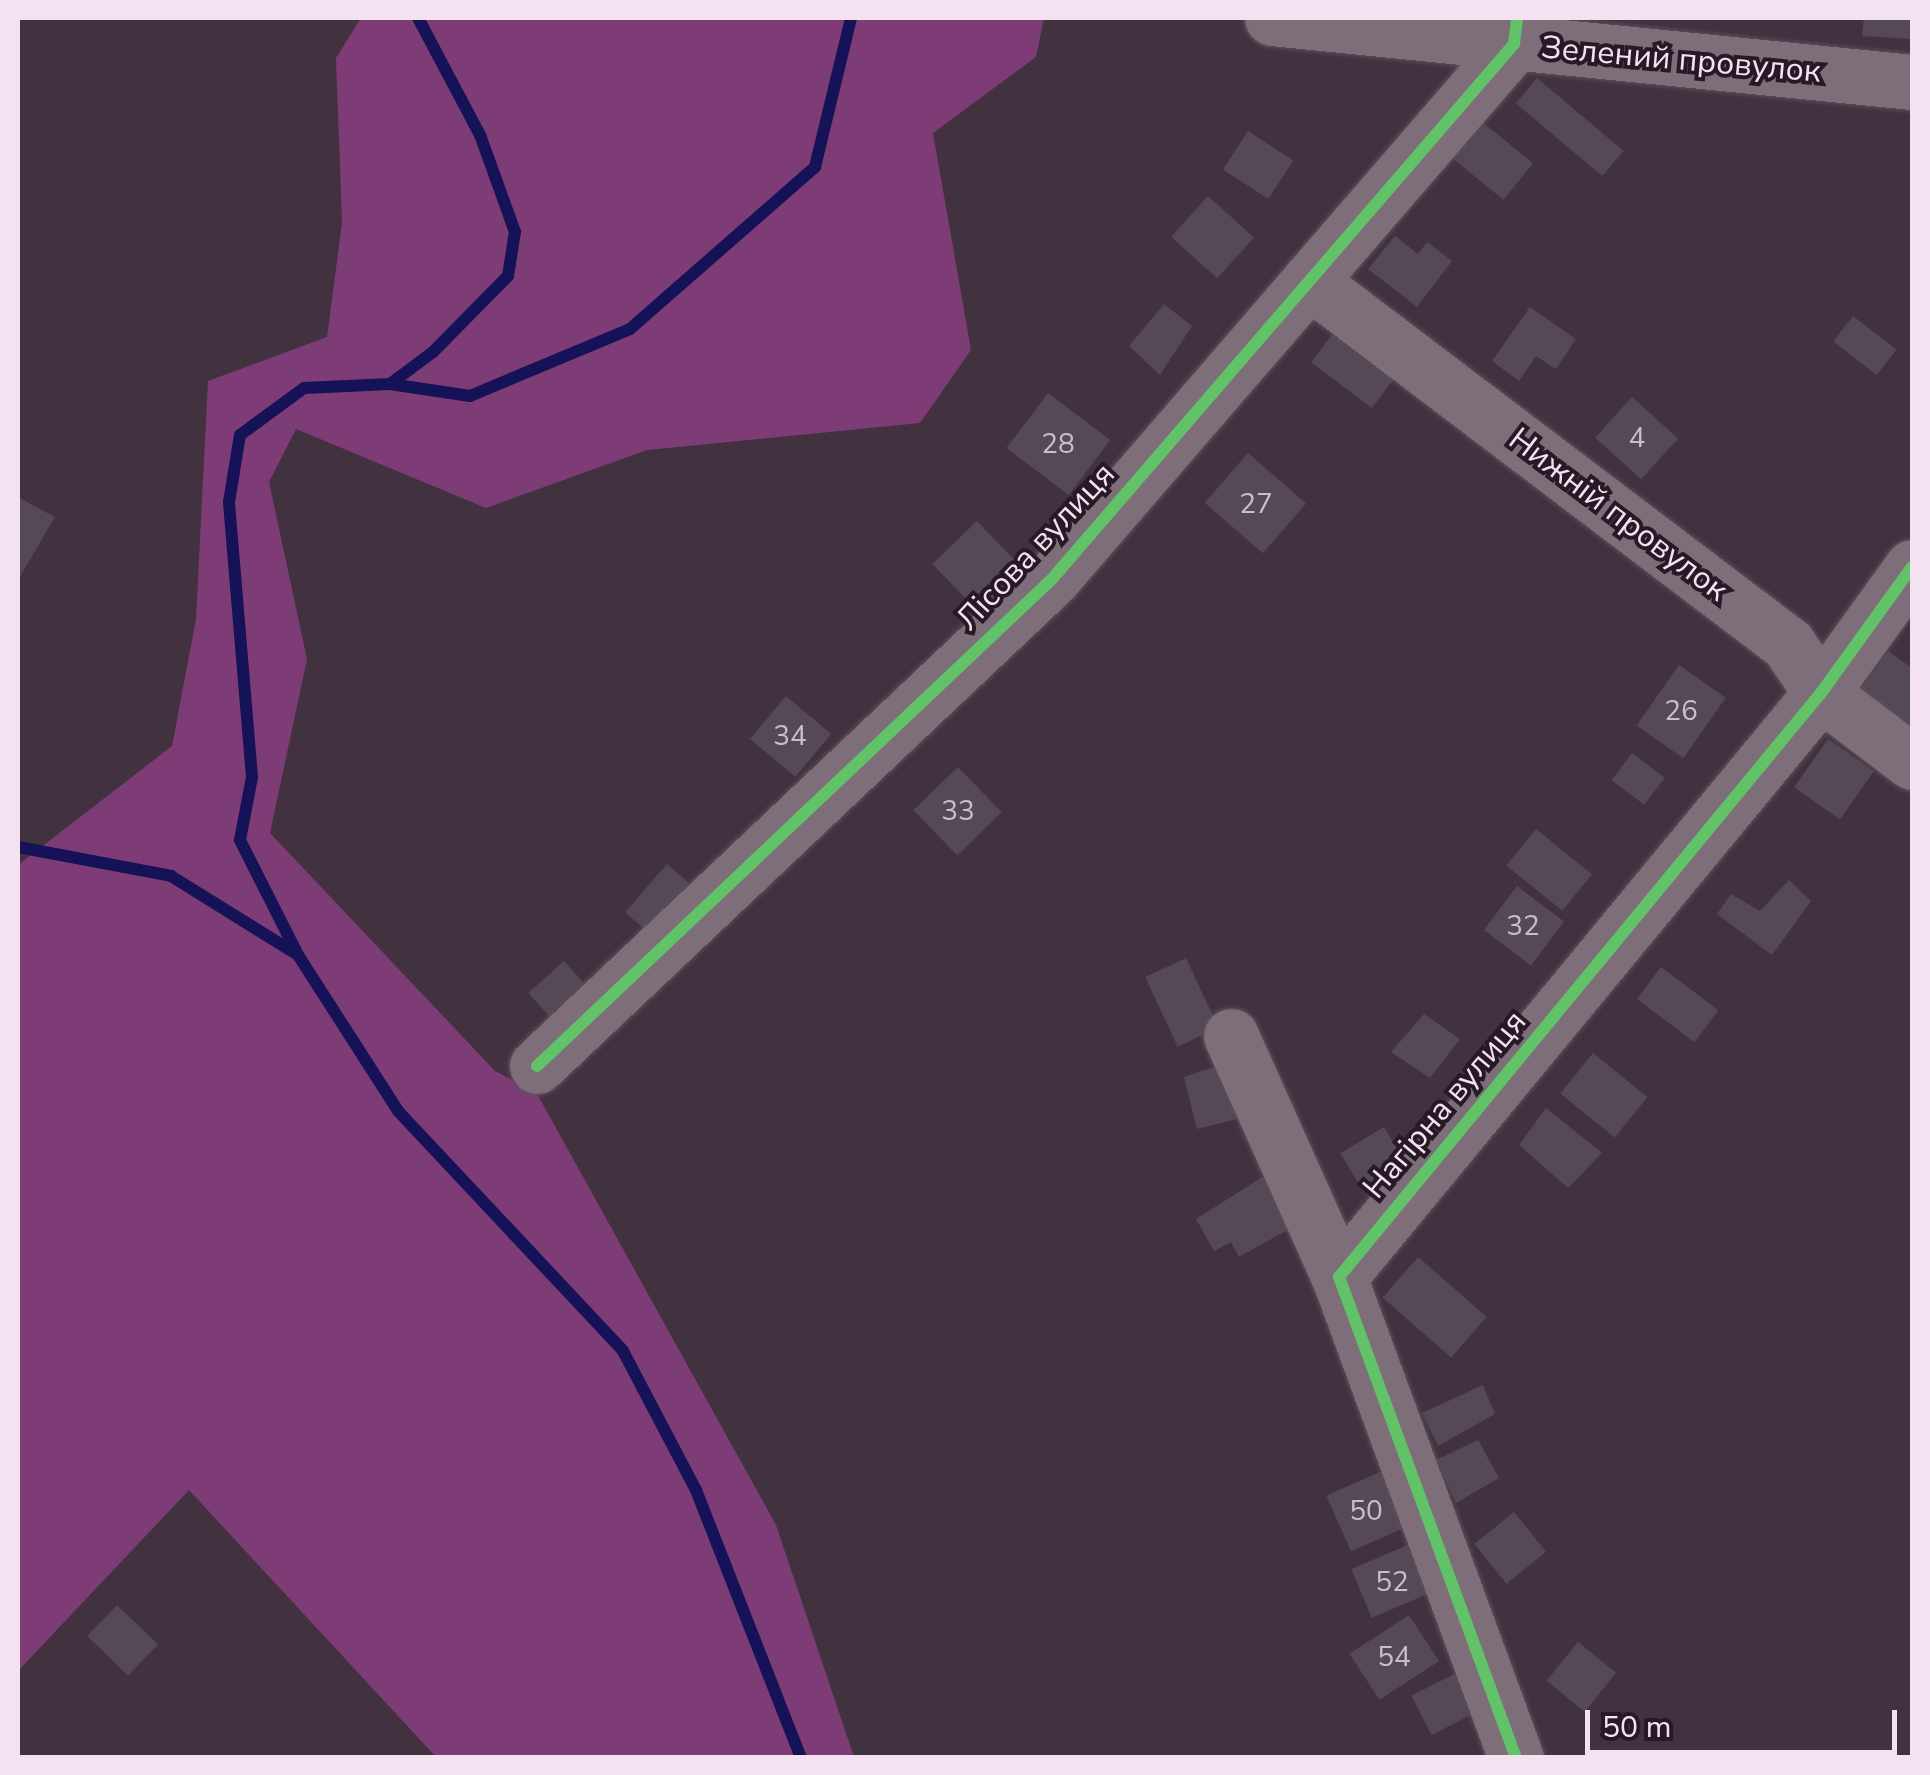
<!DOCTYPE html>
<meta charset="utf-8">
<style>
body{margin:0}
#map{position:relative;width:1930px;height:1775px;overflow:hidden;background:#423240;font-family:"Nunito Sans",sans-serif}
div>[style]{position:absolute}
.forest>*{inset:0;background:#7d3c75}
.stream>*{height:12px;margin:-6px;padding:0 6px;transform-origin:6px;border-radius:6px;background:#151258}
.building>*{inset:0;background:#544955;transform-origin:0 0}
.roads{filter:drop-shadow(0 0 2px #5d4f5b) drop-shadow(0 0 2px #5d4f5b)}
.minor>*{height:55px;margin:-27.5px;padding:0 27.5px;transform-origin:27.5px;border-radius:27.5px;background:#7d6e7a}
.cycleway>*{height:12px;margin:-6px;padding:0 6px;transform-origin:6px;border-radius:6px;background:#61c268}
span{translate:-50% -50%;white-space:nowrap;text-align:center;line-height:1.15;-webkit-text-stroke:8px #271925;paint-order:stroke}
.number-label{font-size:28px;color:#cdbcca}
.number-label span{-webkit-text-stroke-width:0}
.street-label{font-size:32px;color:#f5e2f1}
.frame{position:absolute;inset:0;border:20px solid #f5e2f1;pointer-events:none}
.scale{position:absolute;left:1585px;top:1710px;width:312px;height:45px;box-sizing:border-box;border:5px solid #f5e2f1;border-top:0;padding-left:12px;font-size:30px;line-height:35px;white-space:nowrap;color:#f5e2f1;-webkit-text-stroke:8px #271925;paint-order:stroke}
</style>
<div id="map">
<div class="forest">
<i style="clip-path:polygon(361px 18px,1044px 18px,1036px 57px,933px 133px,971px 350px,920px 423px,647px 450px,486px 508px,296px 429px,269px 482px,307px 659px,270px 833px,495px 1071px,536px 1092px,776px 1525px,854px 1757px,436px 1757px,189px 1490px,18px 1671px,18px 865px,172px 746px,196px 619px,208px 381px,327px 337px,342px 223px,336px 58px)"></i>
</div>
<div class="stream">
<i style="left:390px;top:384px;width:54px;rotate:-36.7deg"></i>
<i style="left:433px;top:352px;width:107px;rotate:-45.4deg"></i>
<i style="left:508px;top:276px;width:45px;rotate:-81deg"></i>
<i style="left:515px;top:232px;width:103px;rotate:-109.8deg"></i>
<i style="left:480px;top:135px;width:132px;rotate:-117.9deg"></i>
<i style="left:18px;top:847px;width:156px;rotate:10.7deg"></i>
<i style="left:171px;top:876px;width:150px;rotate:31.9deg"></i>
<i style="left:298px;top:955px;width:185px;rotate:57.3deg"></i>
<i style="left:398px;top:1111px;width:329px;rotate:46.8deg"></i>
<i style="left:623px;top:1351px;width:157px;rotate:62.3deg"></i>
<i style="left:696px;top:1490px;width:288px;rotate:68.6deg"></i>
<i style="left:298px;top:955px;width:129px;rotate:-116.8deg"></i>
<i style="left:240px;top:840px;width:64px;rotate:-79.2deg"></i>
<i style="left:252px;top:777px;width:276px;rotate:-94.8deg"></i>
<i style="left:229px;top:502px;width:68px;rotate:-80.7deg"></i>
<i style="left:240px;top:435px;width:79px;rotate:-36.3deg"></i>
<i style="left:304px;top:388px;width:86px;rotate:-2.7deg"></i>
<i style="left:390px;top:384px;width:81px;rotate:8.5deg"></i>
<i style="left:470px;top:396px;width:173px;rotate:-22.7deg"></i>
<i style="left:630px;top:329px;width:246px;rotate:-41.2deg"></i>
<i style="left:815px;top:167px;width:153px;rotate:-76.4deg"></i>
</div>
<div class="building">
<i style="clip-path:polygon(1864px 18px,1912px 18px,1912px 39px,1862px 36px)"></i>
<i style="left:1537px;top:78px;width:113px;height:33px;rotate:40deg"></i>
<i style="left:1481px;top:121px;width:67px;height:47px;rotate:39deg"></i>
<i style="left:1248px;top:131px;width:54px;height:46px;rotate:33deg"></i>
<i style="left:1208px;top:196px;width:62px;height:55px;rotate:42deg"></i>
<i style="clip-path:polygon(1395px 236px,1418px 254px,1427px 242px,1452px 261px,1417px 307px,1368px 269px)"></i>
<i style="clip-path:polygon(1164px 304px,1192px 326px,1160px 375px,1129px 346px)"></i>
<i style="clip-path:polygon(1530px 307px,1576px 339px,1556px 369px,1536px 356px,1519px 381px,1492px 361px)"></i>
<i style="left:1853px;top:316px;width:55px;height:32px;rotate:38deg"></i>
<i style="left:1340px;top:324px;width:76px;height:48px;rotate:37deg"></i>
<i style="left:1048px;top:393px;width:78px;height:69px;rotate:37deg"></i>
<i style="left:1632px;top:397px;width:62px;height:55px;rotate:42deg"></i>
<i style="left:1248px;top:453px;width:77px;height:66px;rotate:41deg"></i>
<i style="clip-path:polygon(18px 497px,55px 517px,18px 580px)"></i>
<i style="left:977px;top:521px;width:53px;height:62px;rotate:46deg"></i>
<i style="clip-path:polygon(1888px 651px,1912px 668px,1912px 736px,1858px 693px)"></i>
<i style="left:1679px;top:665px;width:57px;height:74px;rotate:35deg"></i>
<i style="left:786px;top:696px;width:59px;height:56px;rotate:40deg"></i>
<i style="left:1828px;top:739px;width:56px;height:59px;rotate:35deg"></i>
<i style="left:1632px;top:753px;width:41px;height:34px;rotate:37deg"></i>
<i style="left:958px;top:767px;width:63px;height:62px;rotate:46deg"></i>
<i style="left:1536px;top:829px;width:72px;height:47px;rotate:39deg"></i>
<i style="left:667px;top:864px;width:40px;height:64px;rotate:41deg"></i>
<i style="clip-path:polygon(1789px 880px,1811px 901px,1772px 955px,1717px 914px,1731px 894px,1760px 911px)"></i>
<i style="left:1517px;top:886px;width:59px;height:55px;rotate:37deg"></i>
<i style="left:1186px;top:958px;width:77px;height:45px;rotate:65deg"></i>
<i style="left:564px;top:961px;width:48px;height:48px;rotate:48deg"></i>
<i style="left:1661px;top:967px;width:72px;height:40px;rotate:37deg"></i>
<i style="clip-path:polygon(1424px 1014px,1460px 1039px,1430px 1078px,1391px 1052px)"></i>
<i style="left:1593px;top:1053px;width:70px;height:52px;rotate:39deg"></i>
<i style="clip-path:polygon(1223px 1064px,1241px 1118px,1197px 1129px,1184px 1077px)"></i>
<i style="clip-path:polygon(1546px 1108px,1602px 1153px,1568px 1188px,1519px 1145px)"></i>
<i style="left:1384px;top:1127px;width:42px;height:51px;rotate:59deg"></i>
<i style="clip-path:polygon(1264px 1176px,1295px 1226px,1239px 1257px,1231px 1242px,1214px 1251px,1196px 1219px)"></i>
<i style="left:1418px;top:1257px;width:91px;height:54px;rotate:41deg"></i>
<i style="clip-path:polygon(1483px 1385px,1495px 1414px,1438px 1446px,1422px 1413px)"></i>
<i style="clip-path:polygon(1478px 1440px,1499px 1478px,1456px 1503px,1436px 1460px)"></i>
<i style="left:1382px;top:1471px;width:61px;height:61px;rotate:66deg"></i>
<i style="left:1514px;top:1512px;width:51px;height:51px;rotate:51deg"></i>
<i style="left:1410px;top:1544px;width:53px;height:64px;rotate:67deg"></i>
<i style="left:117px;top:1605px;width:57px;height:43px;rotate:44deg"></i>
<i style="left:1409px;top:1615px;width:55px;height:71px;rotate:57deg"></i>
<i style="left:1578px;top:1642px;width:49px;height:50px;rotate:39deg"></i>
<i style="left:1464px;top:1669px;width:44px;height:59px;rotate:63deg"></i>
</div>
<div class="roads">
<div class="minor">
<i style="left:1272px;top:18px;width:643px;rotate:5.71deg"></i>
<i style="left:1309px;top:281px;width:601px;rotate:37.16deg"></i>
<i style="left:1788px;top:644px;width:59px;rotate:56deg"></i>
<i style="left:1821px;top:693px;width:114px;rotate:37.2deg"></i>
<i style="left:1231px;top:1036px;width:264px;rotate:65.9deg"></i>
<i style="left:537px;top:1066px;width:709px;rotate:-43.4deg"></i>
<i style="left:1052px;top:579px;width:707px;rotate:-49.19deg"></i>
<i style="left:1514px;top:44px;width:26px;rotate:-83deg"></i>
<i style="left:1516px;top:1758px;width:513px;rotate:-110.2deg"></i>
<i style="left:1339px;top:1277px;width:757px;rotate:-50.47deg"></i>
<i style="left:1821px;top:693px;width:155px;rotate:-54.2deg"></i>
</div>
</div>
<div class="cycleway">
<i style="left:537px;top:1066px;width:709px;rotate:-43.4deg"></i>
<i style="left:1052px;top:579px;width:707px;rotate:-49.19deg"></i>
<i style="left:1514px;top:44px;width:26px;rotate:-83deg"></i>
<i style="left:1516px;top:1758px;width:513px;rotate:-110.2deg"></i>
<i style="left:1339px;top:1277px;width:757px;rotate:-50.47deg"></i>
<i style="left:1821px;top:693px;width:155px;rotate:-54.2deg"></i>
</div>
<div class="number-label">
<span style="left:1637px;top:438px">4</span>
<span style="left:1058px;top:444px">28</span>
<span style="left:1256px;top:504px">27</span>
<span style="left:1681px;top:711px">26</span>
<span style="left:790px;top:736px">34</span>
<span style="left:958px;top:811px">33</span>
<span style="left:1523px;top:926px">32</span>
<span style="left:1366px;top:1511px">50</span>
<span style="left:1392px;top:1582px">52</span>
<span style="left:1394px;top:1657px">54</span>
</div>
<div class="street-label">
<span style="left:1681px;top:60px;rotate:5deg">Зелений провулок</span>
<span style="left:1618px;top:515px;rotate:37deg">Нижній провулок</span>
<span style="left:1036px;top:547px;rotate:-47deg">Лісова вулиця</span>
<span style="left:1445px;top:1105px;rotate:-50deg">Нагірна вулиця</span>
</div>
<div class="frame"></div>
<div class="scale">50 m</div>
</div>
